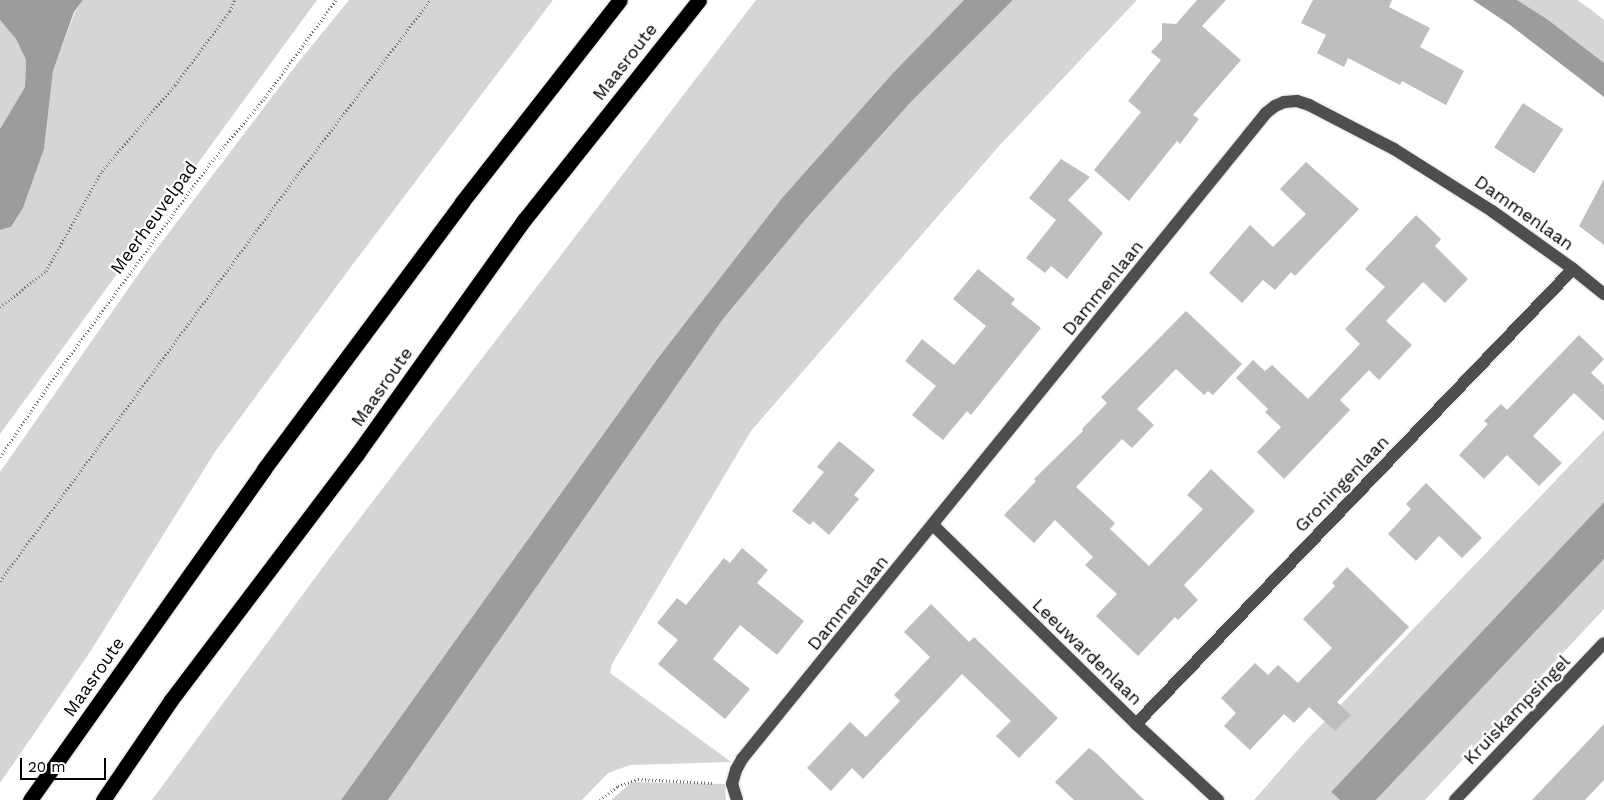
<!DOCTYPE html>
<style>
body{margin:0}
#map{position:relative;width:1604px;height:800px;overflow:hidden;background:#fff;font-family:"Work Sans",sans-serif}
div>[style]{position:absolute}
.green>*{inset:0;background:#d5d5d5}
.water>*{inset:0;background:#9c9c9c}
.building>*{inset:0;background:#bebebe;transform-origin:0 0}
.path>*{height:3px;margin-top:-1.5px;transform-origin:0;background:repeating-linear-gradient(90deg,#707070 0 1px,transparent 0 3.5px)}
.roads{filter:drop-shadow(0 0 1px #dbdbdb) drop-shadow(0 0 1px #dbdbdb)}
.minor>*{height:12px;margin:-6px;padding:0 6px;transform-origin:6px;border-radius:6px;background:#4e4e4e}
.highway>*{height:15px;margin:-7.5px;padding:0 7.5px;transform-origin:7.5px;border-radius:7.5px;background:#000}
span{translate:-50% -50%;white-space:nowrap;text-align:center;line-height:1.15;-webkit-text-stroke:4.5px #fff;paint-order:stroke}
.street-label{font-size:18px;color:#000}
.scale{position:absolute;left:20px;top:758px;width:86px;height:22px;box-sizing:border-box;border:2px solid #000;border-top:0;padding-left:6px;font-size:15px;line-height:18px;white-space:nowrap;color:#000;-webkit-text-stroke:4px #fff;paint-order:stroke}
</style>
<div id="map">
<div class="green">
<i style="clip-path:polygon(83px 0,317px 0,0 434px,0 230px,11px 227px,23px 208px,44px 149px,53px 71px,75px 12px)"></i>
<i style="clip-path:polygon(349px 0,553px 0,350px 268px,215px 452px,90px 652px,0 783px,0 472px,149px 259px,297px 64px)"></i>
<i style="clip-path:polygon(756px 0,964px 0,893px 73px,782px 198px,658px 358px,341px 800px,152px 800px,331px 556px)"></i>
<i style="clip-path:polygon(1013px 0,1137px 0,999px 146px,751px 431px,612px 664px,610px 673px,731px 762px,630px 765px,608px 773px,582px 800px,388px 800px,723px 319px,806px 219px,909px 104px)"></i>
<i style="clip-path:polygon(1517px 0,1577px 0,1590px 9px,1604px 20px,1604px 63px,1547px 19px)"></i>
<i style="clip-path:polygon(0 20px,16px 39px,26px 60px,25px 87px,0 129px)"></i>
<i style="clip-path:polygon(1604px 430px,1604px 502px,1331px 792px,1340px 800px,1254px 800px,1303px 744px)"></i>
<i style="clip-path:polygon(1604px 559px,1604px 609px,1425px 800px,1376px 800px)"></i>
<i style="clip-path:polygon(632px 782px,725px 784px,726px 800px,611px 800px)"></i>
</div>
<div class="water">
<i style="clip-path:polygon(0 0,83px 0,74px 12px,53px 71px,44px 149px,23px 208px,11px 227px,0 230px,0 129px,25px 87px,26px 60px,16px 39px,0 20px)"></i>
<i style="clip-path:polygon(964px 0,1013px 0,909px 104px,806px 219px,723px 319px,388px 800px,341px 800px,658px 358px,782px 198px,893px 73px)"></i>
<i style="clip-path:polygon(1473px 0,1517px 0,1547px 19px,1604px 63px,1604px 97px,1510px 25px)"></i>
<i style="clip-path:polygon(1604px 502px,1604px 559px,1376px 800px,1340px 800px,1331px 792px)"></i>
</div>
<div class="building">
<i style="clip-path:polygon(1197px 0,1226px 0,1202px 26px,1241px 60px,1193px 115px,1199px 119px,1180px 144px,1177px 141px,1129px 201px,1094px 170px,1141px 112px,1128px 101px,1161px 60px,1151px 52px,1162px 40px,1162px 23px,1176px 24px)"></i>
<i style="clip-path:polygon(1313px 0,1392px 0,1389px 7px,1430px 28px,1420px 47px,1464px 71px,1446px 105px,1402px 81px,1400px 85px,1348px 58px,1344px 67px,1317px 53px,1326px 35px,1301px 23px)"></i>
<i style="left:1523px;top:103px;width:48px;height:53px;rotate:33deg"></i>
<i style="clip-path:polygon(1061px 159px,1090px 177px,1068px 200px,1103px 233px,1067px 279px,1051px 266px,1045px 273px,1026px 258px,1056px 220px,1029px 198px)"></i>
<i style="clip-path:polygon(1306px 162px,1359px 209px,1295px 276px,1291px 272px,1275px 290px,1263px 280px,1242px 303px,1209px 273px,1250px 225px,1273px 247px,1306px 214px,1280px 189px)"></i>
<i style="clip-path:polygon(1604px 179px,1604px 245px,1579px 226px)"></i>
<i style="clip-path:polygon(1416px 215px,1441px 239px,1435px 246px,1468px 279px,1445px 303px,1423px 282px,1386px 321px,1412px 345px,1379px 380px,1369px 370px,1340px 400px,1350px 410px,1284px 479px,1257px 452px,1281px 427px,1265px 412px,1268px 409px,1236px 378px,1253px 360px,1265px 371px,1272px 365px,1308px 399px,1360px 344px,1345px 329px,1385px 287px,1365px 269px)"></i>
<i style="clip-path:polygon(978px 269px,1015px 299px,1011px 304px,1041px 328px,971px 415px,967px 411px,943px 440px,912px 415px,936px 386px,905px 361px,922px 339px,954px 365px,986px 326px,953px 299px)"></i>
<i style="clip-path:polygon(1186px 311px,1242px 364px,1213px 395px,1208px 391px,1204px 395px,1176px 369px,1137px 409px,1154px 425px,1132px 448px,1122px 439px,1076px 487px,1115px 523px,1110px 529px,1149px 566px,1203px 509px,1187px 495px,1211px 469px,1255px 511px,1184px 585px,1198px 600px,1178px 620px,1175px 617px,1138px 656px,1096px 616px,1117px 594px,1085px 565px,1093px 557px,1055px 520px,1034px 543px,1004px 515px,1036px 481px,1034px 479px,1083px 431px,1082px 429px,1107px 403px,1101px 397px)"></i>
<i style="clip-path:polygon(1579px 335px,1604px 359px,1591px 373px,1604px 385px,1604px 421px,1574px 393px,1533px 436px,1562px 463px,1539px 486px,1507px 455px,1484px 479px,1459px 455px,1488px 424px,1484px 421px,1501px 404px,1507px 410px)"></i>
<i style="clip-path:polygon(839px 441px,875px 470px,854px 495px,859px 499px,829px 535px,813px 521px,810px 525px,792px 511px,824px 472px,817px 467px)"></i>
<i style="clip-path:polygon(1426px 483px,1482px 538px,1462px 558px,1439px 536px,1416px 561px,1388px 534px,1411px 509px,1406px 504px)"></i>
<i style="clip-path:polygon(742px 548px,768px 570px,757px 583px,804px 621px,777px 655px,740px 625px,713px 659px,750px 689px,725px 719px,658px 664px,678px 640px,657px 623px,677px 598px,686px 605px,724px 558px,730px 563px)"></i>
<i style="clip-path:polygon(1347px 567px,1409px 627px,1337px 702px,1351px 715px,1335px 731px,1309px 707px,1294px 723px,1284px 714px,1250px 750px,1224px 726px,1236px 713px,1221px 698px,1255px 663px,1268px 675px,1278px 665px,1298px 683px,1332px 648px,1303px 619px,1335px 586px,1332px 583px)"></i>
<i style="clip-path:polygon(931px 604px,969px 642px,974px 637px,1058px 718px,1019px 758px,996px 736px,1011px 721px,962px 674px,863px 779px,852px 768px,831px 791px,807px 768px,850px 722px,866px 737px,900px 701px,894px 695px,930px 657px,904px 632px)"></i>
<i style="clip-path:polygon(1604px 724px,1604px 780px,1585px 800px,1532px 800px)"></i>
<i style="clip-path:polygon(1089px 748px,1097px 754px,1144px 800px,1074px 800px,1055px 782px)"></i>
</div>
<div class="path">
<i style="left:0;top:307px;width:58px;rotate:-38deg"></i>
<i style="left:46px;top:271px;width:115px;rotate:-60.8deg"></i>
<i style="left:102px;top:171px;width:113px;rotate:-49.7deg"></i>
<i style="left:175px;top:85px;width:92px;rotate:-53.4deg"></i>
<i style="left:230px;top:11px;width:12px;rotate:-66deg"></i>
<i style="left:0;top:457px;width:98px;rotate:-55.8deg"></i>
<i style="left:55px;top:376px;width:266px;rotate:-53.9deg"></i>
<i style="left:212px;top:161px;width:80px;rotate:-50.1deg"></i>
<i style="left:263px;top:100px;width:124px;rotate:-53.9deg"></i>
<i style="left:0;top:581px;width:489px;rotate:-53.8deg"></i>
<i style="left:289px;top:186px;width:233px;rotate:-52.8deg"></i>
<i style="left:600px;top:800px;width:23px;rotate:-38deg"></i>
<i style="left:618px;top:786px;width:21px;rotate:-19deg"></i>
<i style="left:638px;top:779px;width:75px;rotate:3.1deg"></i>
</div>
<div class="roads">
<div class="minor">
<i style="left:934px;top:526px;width:283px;rotate:44.4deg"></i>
<i style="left:1136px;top:724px;width:112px;rotate:42.8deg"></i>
<i style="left:1136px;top:724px;width:631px;rotate:-46.16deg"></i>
<i style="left:737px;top:800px;width:17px;rotate:-107deg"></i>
<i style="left:732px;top:784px;width:15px;rotate:-74deg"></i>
<i style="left:736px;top:770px;width:13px;rotate:-61deg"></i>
<i style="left:742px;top:759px;width:832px;rotate:-50.95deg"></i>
<i style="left:1266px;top:113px;width:11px;rotate:-38deg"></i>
<i style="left:1275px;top:106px;width:10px;rotate:-24deg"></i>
<i style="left:1284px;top:102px;width:13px;rotate:-4deg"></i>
<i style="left:1297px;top:101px;width:13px;rotate:18deg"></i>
<i style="left:1309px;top:105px;width:96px;rotate:27.4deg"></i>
<i style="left:1394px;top:149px;width:116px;rotate:32.3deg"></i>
<i style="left:1492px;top:211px;width:100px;rotate:35.6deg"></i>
<i style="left:1573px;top:269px;width:40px;rotate:39deg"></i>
<i style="left:1455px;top:800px;width:216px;rotate:-46.5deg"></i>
</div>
<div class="highway">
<i style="left:30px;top:800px;width:405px;rotate:-54.7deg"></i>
<i style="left:264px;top:469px;width:332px;rotate:-53.4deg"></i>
<i style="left:462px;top:202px;width:256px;rotate:-52deg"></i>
<i style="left:103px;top:800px;width:121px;rotate:-55.8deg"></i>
<i style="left:171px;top:700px;width:308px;rotate:-52.9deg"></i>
<i style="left:357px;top:454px;width:287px;rotate:-54.5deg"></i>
<i style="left:524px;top:220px;width:281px;rotate:-51.5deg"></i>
</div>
</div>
<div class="street-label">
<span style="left:625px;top:62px;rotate:-52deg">Maasroute</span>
<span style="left:1524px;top:213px;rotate:35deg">Dammenlaan</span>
<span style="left:154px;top:218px;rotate:-54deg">Meerheuvelpad</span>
<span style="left:1103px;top:288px;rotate:-51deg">Dammenlaan</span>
<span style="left:382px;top:387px;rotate:-55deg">Maasroute</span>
<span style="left:1342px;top:484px;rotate:-46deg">Groningenlaan</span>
<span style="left:848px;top:603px;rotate:-51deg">Dammenlaan</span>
<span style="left:1087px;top:652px;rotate:44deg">Leeuwardenlaan</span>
<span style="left:94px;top:677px;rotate:-55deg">Maasroute</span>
<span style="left:1517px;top:710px;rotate:-46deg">Kruiskampsingel</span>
</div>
<div class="scale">20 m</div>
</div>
